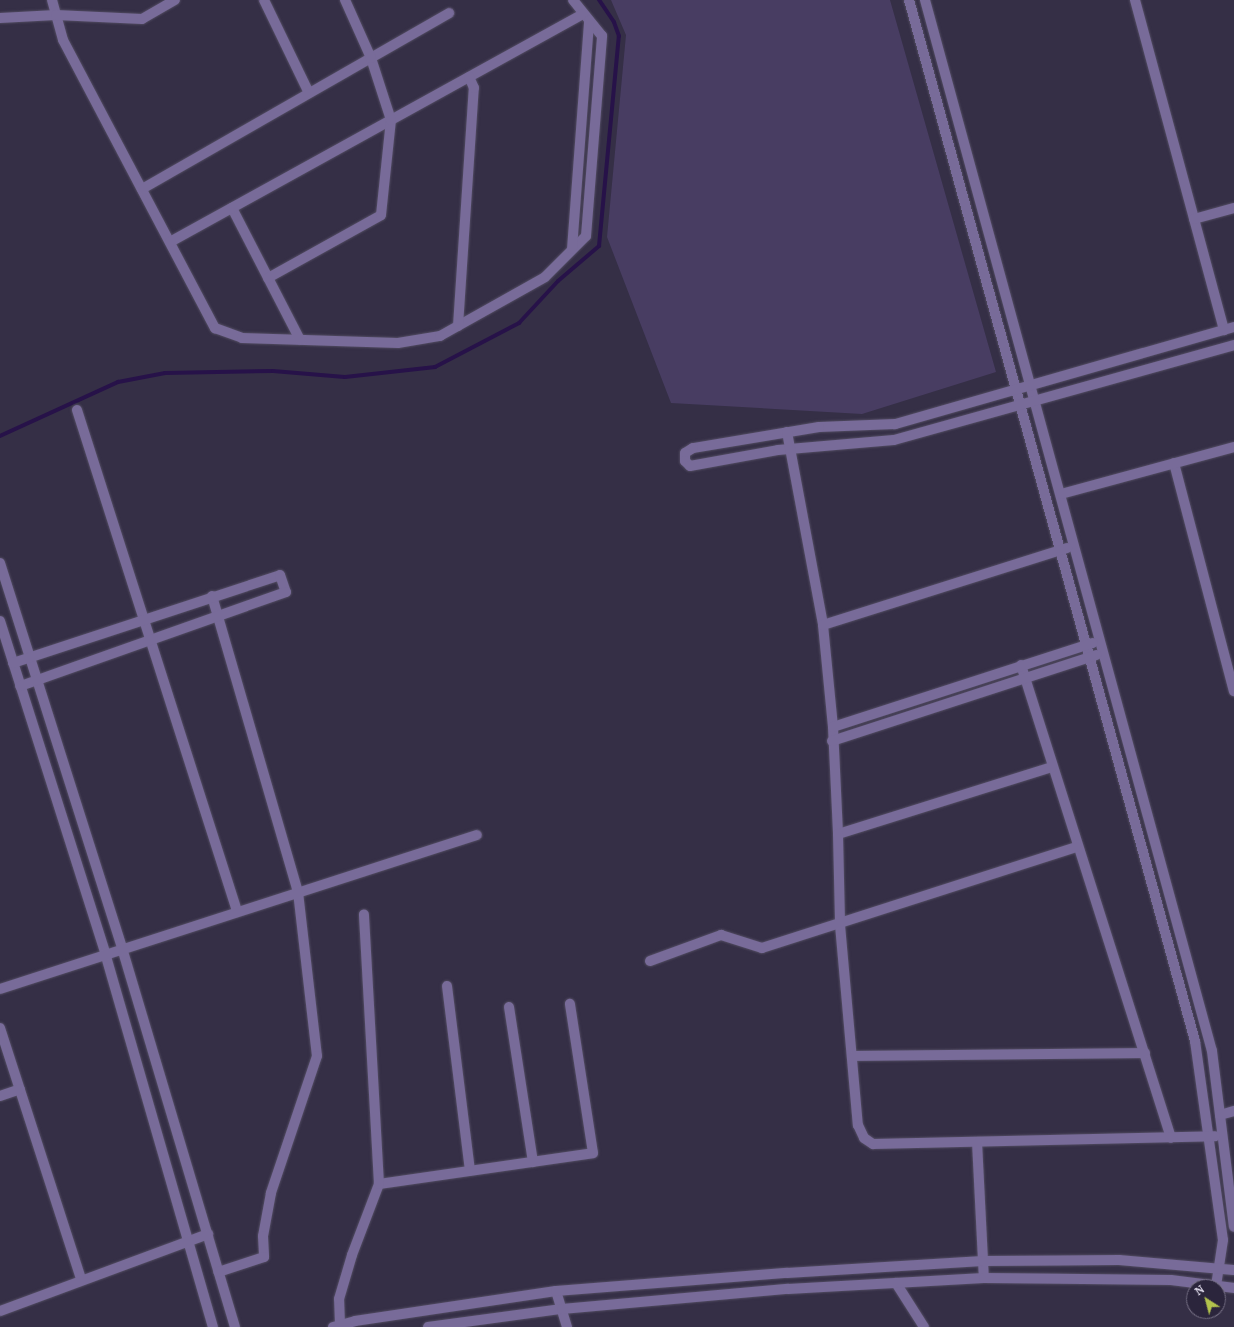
<!DOCTYPE html>
<style>
body{margin:0}
#map{position:relative;width:1234px;height:1327px;overflow:hidden;background:#352f46;font-family:"PT Serif",serif}
div>[style]{position:absolute}
.green>*{inset:0;background:#483d62}
.stream>*{height:4px;margin:-2px;padding:0 2px;transform-origin:2px;border-radius:2px;background:#271249}
.roads{filter:drop-shadow(0 0 1px #524c62) drop-shadow(0 0 1px #524c62)}
.minor>*{height:10px;margin:-5px;padding:0 5px;transform-origin:5px;border-radius:5px;background:#786b99}
span{translate:-50% -50%;white-space:nowrap;text-align:center;line-height:1.15;-webkit-text-stroke:3px #2b253c;paint-order:stroke}
.north{position:absolute;left:1186px;top:1279px;width:40px;height:40px;box-sizing:border-box;background:#2b253c;border:1px solid #777186;border-radius:50%;rotate:324deg;font-size:11px;font-weight:700;line-height:16px;text-align:center;color:#e8e4f4}
.north::after{content:'';display:block;margin:auto;width:14px;height:18px;background:#b2c34c;clip-path:polygon(50% 0,100% 100%,50% 72%,0 100%)}
</style>
<div id="map">
<div class="green">
<i style="clip-path:polygon(611px 0,890px 0,996px 372px,862px 414px,671px 403px,607px 237px,626px 35px)"></i>
</div>
<div class="stream">
<i style="left:0;top:436px;width:130px;rotate:-24.6deg"></i>
<i style="left:118px;top:382px;width:48px;rotate:-10.8deg"></i>
<i style="left:165px;top:373px;width:108px;rotate:-1.1deg"></i>
<i style="left:273px;top:371px;width:72px;rotate:4.8deg"></i>
<i style="left:345px;top:377px;width:91px;rotate:-6.3deg"></i>
<i style="left:435px;top:367px;width:95px;rotate:-27.6deg"></i>
<i style="left:519px;top:323px;width:57px;rotate:-47.1deg"></i>
<i style="left:558px;top:281px;width:54px;rotate:-40.5deg"></i>
<i style="left:599px;top:246px;width:211px;rotate:-84.6deg"></i>
<i style="left:619px;top:36px;width:15px;rotate:-110deg"></i>
<i style="left:614px;top:22px;width:27px;rotate:-124deg"></i>
</div>
<div class="roads">
<div class="minor">
<i style="left:52px;top:0;width:41px;rotate:74.6deg"></i>
<i style="left:63px;top:40px;width:326px;rotate:62.2deg"></i>
<i style="left:215px;top:328px;width:29px;rotate:20deg"></i>
<i style="left:242px;top:338px;width:156px;rotate:1.8deg"></i>
<i style="left:398px;top:343px;width:43px;rotate:-9.5deg"></i>
<i style="left:440px;top:336px;width:120px;rotate:-29.3deg"></i>
<i style="left:545px;top:277px;width:58px;rotate:-45deg"></i>
<i style="left:586px;top:236px;width:201px;rotate:-85.4deg"></i>
<i style="left:602px;top:36px;width:46px;rotate:-128.9deg"></i>
<i style="left:264px;top:0;width:103px;rotate:64.2deg"></i>
<i style="left:909px;top:0;width:1080px;rotate:74.64deg"></i>
<i style="left:1195px;top:1041px;width:201px;rotate:82deg"></i>
<i style="left:1223px;top:1240px;width:47px;rotate:98.7deg"></i>
<i style="left:925px;top:0;width:1089px;rotate:74.73deg"></i>
<i style="left:1212px;top:1051px;width:177px;rotate:82.9deg"></i>
<i style="left:1135px;top:0;width:342px;rotate:74.9deg"></i>
<i style="left:0;top:18px;width:56px;rotate:-3.1deg"></i>
<i style="left:56px;top:15px;width:86px;rotate:2.7deg"></i>
<i style="left:142px;top:19px;width:38px;rotate:-30deg"></i>
<i style="left:142px;top:189px;width:354px;rotate:-29.8deg"></i>
<i style="left:232px;top:208px;width:148px;rotate:62.7deg"></i>
<i style="left:1194px;top:219px;width:41px;rotate:-15.4deg"></i>
<i style="left:170px;top:242px;width:472px;rotate:-28.9deg"></i>
<i style="left:572px;top:249px;width:229px;rotate:-85.7deg"></i>
<i style="left:268px;top:278px;width:129px;rotate:-29.1deg"></i>
<i style="left:381px;top:215px;width:96px;rotate:-84deg"></i>
<i style="left:391px;top:120px;width:65px;rotate:-107.9deg"></i>
<i style="left:371px;top:58px;width:64px;rotate:-114.1deg"></i>
<i style="left:458px;top:326px;width:239px;rotate:-86.2deg"></i>
<i style="left:474px;top:88px;width:12px;rotate:-114deg"></i>
<i style="left:1234px;top:327px;width:353px;rotate:164deg"></i>
<i style="left:895px;top:424px;width:76px;rotate:177.7deg"></i>
<i style="left:819px;top:427px;width:128px;rotate:170.5deg"></i>
<i style="left:693px;top:448px;width:9px;rotate:148deg"></i>
<i style="left:685px;top:453px;width:8px;rotate:90deg"></i>
<i style="left:685px;top:461px;width:7px;rotate:45deg"></i>
<i style="left:690px;top:466px;width:89px;rotate:-10.3deg"></i>
<i style="left:778px;top:450px;width:116px;rotate:-4.9deg"></i>
<i style="left:894px;top:440px;width:353px;rotate:-15.6deg"></i>
<i style="left:77px;top:410px;width:526px;rotate:72.29deg"></i>
<i style="left:787px;top:432px;width:196px;rotate:79.4deg"></i>
<i style="left:823px;top:625px;width:102px;rotate:84.4deg"></i>
<i style="left:833px;top:727px;width:107px;rotate:87.3deg"></i>
<i style="left:1174px;top:463px;width:236px;rotate:75.3deg"></i>
<i style="left:1061px;top:494px;width:179px;rotate:-15.2deg"></i>
<i style="left:0;top:563px;width:404px;rotate:72.4deg"></i>
<i style="left:122px;top:948px;width:395px;rotate:73.4deg"></i>
<i style="left:212px;top:596px;width:308px;rotate:73.8deg"></i>
<i style="left:298px;top:892px;width:165px;rotate:83.4deg"></i>
<i style="left:317px;top:1056px;width:145px;rotate:108.6deg"></i>
<i style="left:271px;top:1193px;width:44px;rotate:100.5deg"></i>
<i style="left:263px;top:1236px;width:21px;rotate:87deg"></i>
<i style="left:264px;top:1257px;width:48px;rotate:161.9deg"></i>
<i style="left:0;top:621px;width:348px;rotate:72.4deg"></i>
<i style="left:105px;top:953px;width:389px;rotate:73.9deg"></i>
<i style="left:823px;top:625px;width:256px;rotate:-17.5deg"></i>
<i style="left:13px;top:663px;width:281px;rotate:-18.2deg"></i>
<i style="left:280px;top:575px;width:18px;rotate:71deg"></i>
<i style="left:286px;top:592px;width:282px;rotate:160.5deg"></i>
<i style="left:1021px;top:665px;width:496px;rotate:72.4deg"></i>
<i style="left:833px;top:727px;width:273px;rotate:-17.9deg"></i>
<i style="left:832px;top:741px;width:278px;rotate:-18deg"></i>
<i style="left:1052px;top:767px;width:224px;rotate:162.6deg"></i>
<i style="left:838px;top:834px;width:91px;rotate:88.7deg"></i>
<i style="left:840px;top:925px;width:201px;rotate:84.9deg"></i>
<i style="left:858px;top:1125px;width:14px;rotate:65deg"></i>
<i style="left:864px;top:1138px;width:11px;rotate:34deg"></i>
<i style="left:873px;top:1144px;width:342px;rotate:-1.3deg"></i>
<i style="left:650px;top:961px;width:76px;rotate:-20.1deg"></i>
<i style="left:721px;top:935px;width:43px;rotate:17.6deg"></i>
<i style="left:762px;top:948px;width:331px;rotate:-17.8deg"></i>
<i style="left:447px;top:986px;width:186px;rotate:82.9deg"></i>
<i style="left:0;top:989px;width:501px;rotate:-17.89deg"></i>
<i style="left:509px;top:1007px;width:157px;rotate:81.2deg"></i>
<i style="left:0;top:1028px;width:264px;rotate:72.1deg"></i>
<i style="left:853px;top:1056px;width:292px;rotate:-0.6deg"></i>
<i style="left:0;top:1096px;width:21px;rotate:-19deg"></i>
<i style="left:1220px;top:1115px;width:15px;rotate:-16deg"></i>
<i style="left:977px;top:1142px;width:136px;rotate:87.1deg"></i>
<i style="left:379px;top:1184px;width:216px;rotate:-8.2deg"></i>
<i style="left:593px;top:1153px;width:151px;rotate:-98.8deg"></i>
<i style="left:896px;top:1283px;width:52px;rotate:57.5deg"></i>
<i style="left:556px;top:1291px;width:38px;rotate:73deg"></i>
<i style="left:0;top:1311px;width:222px;rotate:-20.3deg"></i>
<i style="left:340px;top:1325px;width:26px;rotate:-92deg"></i>
<i style="left:339px;top:1299px;width:46px;rotate:-73.5deg"></i>
<i style="left:352px;top:1255px;width:76px;rotate:-69.2deg"></i>
<i style="left:379px;top:1184px;width:270px;rotate:-93.2deg"></i>
<i style="left:333px;top:1327px;width:23px;rotate:-15deg"></i>
<i style="left:355px;top:1321px;width:203px;rotate:-8.5deg"></i>
<i style="left:556px;top:1291px;width:232px;rotate:-4.5deg"></i>
<i style="left:787px;top:1273px;width:196px;rotate:-3.5deg"></i>
<i style="left:983px;top:1261px;width:136px;rotate:-0.4deg"></i>
<i style="left:1119px;top:1260px;width:115px;rotate:5deg"></i>
<i style="left:428px;top:1327px;width:135px;rotate:-7.7deg"></i>
<i style="left:562px;top:1309px;width:227px;rotate:-5.1deg"></i>
<i style="left:788px;top:1289px;width:196px;rotate:-3.2deg"></i>
<i style="left:984px;top:1278px;width:187px;rotate:0.6deg"></i>
<i style="left:1171px;top:1280px;width:64px;rotate:7.2deg"></i>
</div>
</div>
<div class="north">N</div>
</div>
